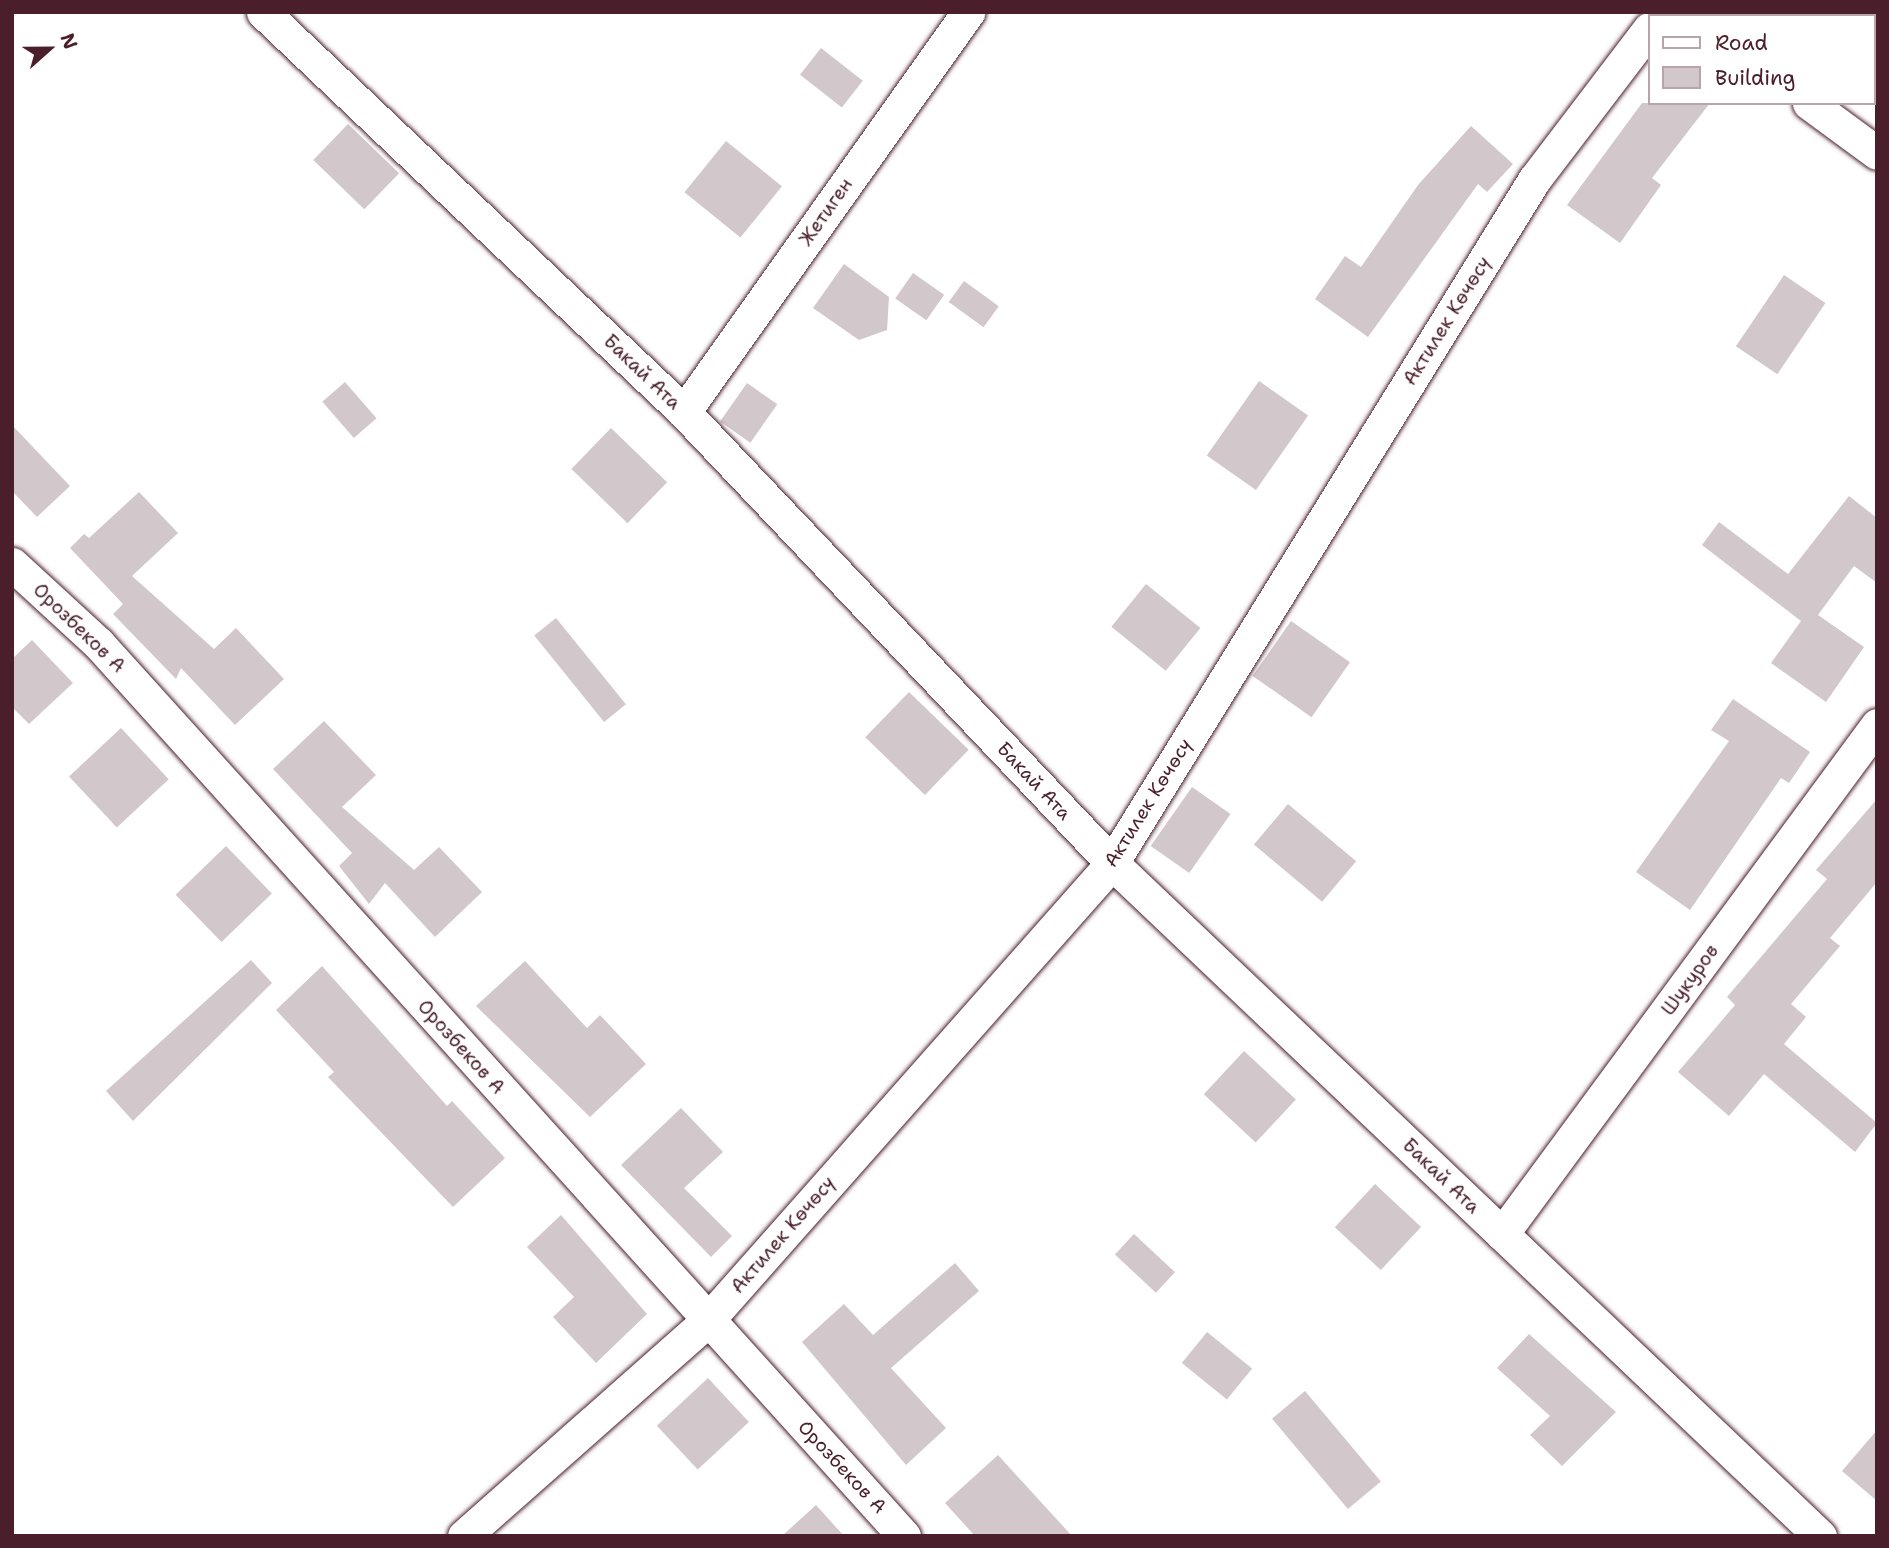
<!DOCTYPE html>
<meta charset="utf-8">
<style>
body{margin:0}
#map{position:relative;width:1889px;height:1548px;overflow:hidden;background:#fff;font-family:"Shantell Sans",sans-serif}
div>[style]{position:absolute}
.building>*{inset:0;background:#d2c7cb;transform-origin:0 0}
.roads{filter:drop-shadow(0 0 2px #4a1f2b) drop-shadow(0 0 2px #4a1f2b)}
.street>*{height:33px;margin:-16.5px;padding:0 16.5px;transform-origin:16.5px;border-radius:16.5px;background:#fff}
span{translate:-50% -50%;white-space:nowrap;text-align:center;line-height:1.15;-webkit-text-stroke:5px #fff;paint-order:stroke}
.street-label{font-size:19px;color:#4a1f2b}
.frame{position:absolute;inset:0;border:14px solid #4a1f2b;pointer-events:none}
.legend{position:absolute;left:1648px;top:14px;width:228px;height:91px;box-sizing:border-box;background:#fff;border:2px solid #b7a5aa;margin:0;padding:9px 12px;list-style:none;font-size:21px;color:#4a1f2b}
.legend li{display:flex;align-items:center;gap:14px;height:35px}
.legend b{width:35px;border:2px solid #b7a5aa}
.north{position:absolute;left:14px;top:14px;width:70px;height:70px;-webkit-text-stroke:5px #fff;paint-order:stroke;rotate:69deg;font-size:19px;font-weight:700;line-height:28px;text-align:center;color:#4a1f2b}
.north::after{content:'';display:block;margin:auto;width:24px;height:32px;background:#4a1f2b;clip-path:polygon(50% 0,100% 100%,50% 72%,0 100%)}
</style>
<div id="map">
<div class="building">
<i style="left:821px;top:48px;width:53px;height:34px;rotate:38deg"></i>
<i style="clip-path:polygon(1642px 103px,1710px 103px,1652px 178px,1661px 185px,1620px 243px,1567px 205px)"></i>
<i style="left:348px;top:124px;width:71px;height:50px;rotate:44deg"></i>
<i style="clip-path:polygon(1471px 126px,1513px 164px,1487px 192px,1478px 184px,1368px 337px,1315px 299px,1345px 256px,1361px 267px,1418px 185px)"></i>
<i style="left:726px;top:141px;width:72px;height:66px;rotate:39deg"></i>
<i style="clip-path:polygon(844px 264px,889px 297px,887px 330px,859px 340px,813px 308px)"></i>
<i style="left:913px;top:273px;width:38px;height:31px;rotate:35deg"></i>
<i style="left:1784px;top:275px;width:50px;height:86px;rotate:34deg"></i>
<i style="left:964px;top:281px;width:43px;height:26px;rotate:36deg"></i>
<i style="left:1259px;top:381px;width:60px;height:91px;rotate:35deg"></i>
<i style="left:345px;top:382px;width:48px;height:30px;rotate:49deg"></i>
<i style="left:747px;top:383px;width:37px;height:47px;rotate:35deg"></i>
<i style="clip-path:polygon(12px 425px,70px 486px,37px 517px,12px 491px)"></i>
<i style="left:611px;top:428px;width:78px;height:57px;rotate:44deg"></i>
<i style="clip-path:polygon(139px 492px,178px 533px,132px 576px,214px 649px,236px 628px,284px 679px,235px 725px,181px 668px,176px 679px,113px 614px,123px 604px,70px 548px,84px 534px,89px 538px)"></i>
<i style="clip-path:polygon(1849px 496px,1877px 518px,1877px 583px,1854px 566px,1818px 615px,1864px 647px,1826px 702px,1771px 663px,1801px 621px,1702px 545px,1719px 522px,1788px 574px)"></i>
<i style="left:1146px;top:584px;width:70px;height:55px;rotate:39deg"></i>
<i style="left:556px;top:618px;width:111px;height:28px;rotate:51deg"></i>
<i style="left:1291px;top:621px;width:72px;height:67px;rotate:35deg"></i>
<i style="clip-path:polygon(32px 640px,73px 683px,29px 724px,12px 707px,12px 659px)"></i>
<i style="left:909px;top:692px;width:83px;height:63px;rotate:44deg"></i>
<i style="clip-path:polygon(1733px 699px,1810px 752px,1789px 783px,1781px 778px,1690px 910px,1636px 872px,1729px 741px,1711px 730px)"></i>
<i style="clip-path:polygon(324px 721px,376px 775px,342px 807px,414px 870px,439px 847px,482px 892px,435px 937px,385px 883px,369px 904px,339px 866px,352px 853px,273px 769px)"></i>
<i style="left:121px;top:728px;width:70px;height:71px;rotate:47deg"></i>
<i style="left:1192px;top:787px;width:47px;height:72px;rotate:35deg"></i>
<i style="clip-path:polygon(1877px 799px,1877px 882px,1830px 938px,1840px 946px,1791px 1004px,1806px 1017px,1784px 1044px,1877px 1123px,1855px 1152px,1764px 1074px,1729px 1116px,1678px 1072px,1735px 1005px,1727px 997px,1827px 879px,1816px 870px)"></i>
<i style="left:1288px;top:804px;width:89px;height:53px;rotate:40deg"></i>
<i style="left:226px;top:846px;width:66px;height:70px;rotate:46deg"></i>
<i style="clip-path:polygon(251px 960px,272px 983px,133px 1121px,106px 1091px)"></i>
<i style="clip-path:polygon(525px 961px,587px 1028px,600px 1015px,646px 1064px,590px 1117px,476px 1006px)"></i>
<i style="clip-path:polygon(322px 966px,447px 1106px,452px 1101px,505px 1158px,453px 1207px,328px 1077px,334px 1072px,276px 1010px)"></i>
<i style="left:1244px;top:1051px;width:71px;height:59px;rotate:43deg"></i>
<i style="clip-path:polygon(681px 1108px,723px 1152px,684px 1188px,732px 1236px,711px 1257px,621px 1165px)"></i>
<i style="left:1375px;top:1184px;width:63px;height:59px;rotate:43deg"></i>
<i style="clip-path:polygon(561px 1215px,647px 1314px,596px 1363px,553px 1317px,574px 1297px,527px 1247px)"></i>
<i style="left:1134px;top:1234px;width:56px;height:28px;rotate:43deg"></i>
<i style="clip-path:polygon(955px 1263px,979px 1291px,891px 1368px,946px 1428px,906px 1465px,802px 1342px,844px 1304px,873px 1335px)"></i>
<i style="left:1207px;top:1332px;width:58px;height:40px;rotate:39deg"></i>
<i style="clip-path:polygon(1529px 1334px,1616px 1412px,1562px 1466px,1530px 1435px,1550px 1416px,1497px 1368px)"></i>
<i style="left:708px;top:1378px;width:60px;height:70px;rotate:47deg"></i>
<i style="left:1305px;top:1391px;width:118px;height:43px;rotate:50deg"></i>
<i style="clip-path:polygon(1877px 1430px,1877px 1501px,1842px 1471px)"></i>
<i style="clip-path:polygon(998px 1455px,1072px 1536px,975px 1536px,945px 1503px)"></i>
<i style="clip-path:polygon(816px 1505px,844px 1536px,782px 1536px)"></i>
</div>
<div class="roads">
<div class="street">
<i style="left:263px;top:12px;width:581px;rotate:43.53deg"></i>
<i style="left:684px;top:412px;width:622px;rotate:46.5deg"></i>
<i style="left:1112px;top:863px;width:977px;rotate:43.55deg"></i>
<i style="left:1687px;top:12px;width:6px;rotate:39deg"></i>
<i style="left:1809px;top:103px;width:84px;rotate:36.3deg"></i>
<i style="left:684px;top:412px;width:491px;rotate:-54.6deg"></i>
<i style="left:12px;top:564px;width:117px;rotate:42.6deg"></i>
<i style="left:98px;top:643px;width:1203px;rotate:47.93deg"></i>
<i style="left:1502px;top:1234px;width:632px;rotate:-53.62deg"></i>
<i style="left:464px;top:1536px;width:324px;rotate:-41.5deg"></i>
<i style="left:707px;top:1321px;width:611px;rotate:-48.51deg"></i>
<i style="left:1112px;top:863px;width:803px;rotate:-58.29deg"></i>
<i style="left:1534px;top:180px;width:190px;rotate:-52.7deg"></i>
</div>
</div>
<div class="street-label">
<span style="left:826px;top:212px;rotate:-55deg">Жетиген</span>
<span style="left:1447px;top:321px;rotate:-58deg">Актилек Көчөсү</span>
<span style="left:642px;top:372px;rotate:44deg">Бакай Ата</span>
<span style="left:79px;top:628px;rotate:44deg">Орозбеков А</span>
<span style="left:1034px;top:781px;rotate:47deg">Бакай Ата</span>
<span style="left:1148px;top:803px;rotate:-58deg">Актилек Көчөсү</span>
<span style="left:1690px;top:980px;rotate:-54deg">Шукуров</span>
<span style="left:461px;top:1047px;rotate:48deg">Орозбеков А</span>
<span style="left:1441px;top:1176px;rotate:44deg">Бакай Ата</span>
<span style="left:783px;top:1235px;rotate:-49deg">Актилек Көчөсү</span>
<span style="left:842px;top:1467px;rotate:47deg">Орозбеков А</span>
</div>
<div class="frame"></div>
<ul class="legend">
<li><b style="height:9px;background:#fff"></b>Road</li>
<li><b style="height:19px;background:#d2c7cb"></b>Building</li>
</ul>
<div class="north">N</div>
</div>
